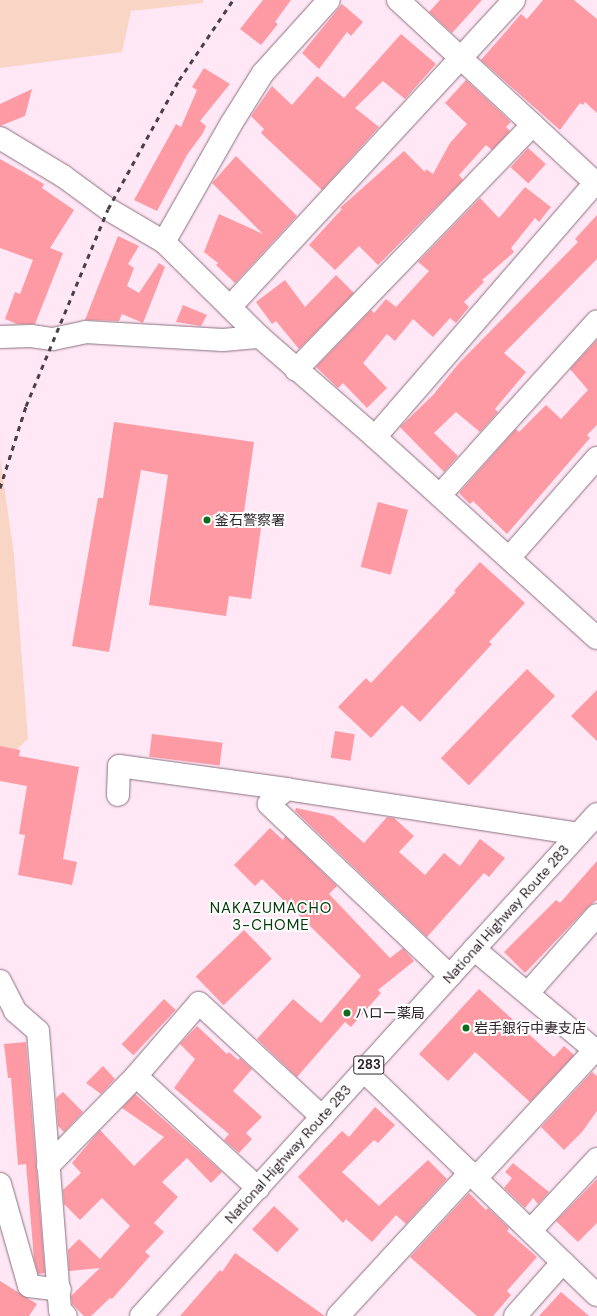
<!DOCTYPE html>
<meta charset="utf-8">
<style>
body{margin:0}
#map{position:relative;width:597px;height:1316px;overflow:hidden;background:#ffe7f5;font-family:"DM Sans","Noto Sans JP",sans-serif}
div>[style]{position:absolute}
.green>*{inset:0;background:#f9d5c5}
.building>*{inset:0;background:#fd9aa4;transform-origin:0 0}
.roads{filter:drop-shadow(0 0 1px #8b7181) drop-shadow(0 0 1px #8b7181)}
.minor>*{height:22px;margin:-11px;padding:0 11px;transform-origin:11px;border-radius:11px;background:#fff}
.highway>*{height:22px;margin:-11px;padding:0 11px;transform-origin:11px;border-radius:11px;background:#fff}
.rail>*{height:3px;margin-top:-1.5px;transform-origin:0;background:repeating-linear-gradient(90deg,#493e45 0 5px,transparent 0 10px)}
.dots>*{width:11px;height:11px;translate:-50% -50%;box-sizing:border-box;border:2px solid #fff;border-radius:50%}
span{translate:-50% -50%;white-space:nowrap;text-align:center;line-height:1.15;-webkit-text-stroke:4px #fff;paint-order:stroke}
.shield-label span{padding:1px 3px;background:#fff;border:1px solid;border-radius:3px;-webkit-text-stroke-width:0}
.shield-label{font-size:13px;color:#2d2329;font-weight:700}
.poi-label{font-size:14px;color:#2d2329}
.left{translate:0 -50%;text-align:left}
.street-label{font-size:14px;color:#2d2329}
.neighbourhood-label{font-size:15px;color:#013c07;letter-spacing:1px}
</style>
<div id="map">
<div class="green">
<i style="clip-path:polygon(0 0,203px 0,203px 3px,131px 11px,122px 52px,0 68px)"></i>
<i style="clip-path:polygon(0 457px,14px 555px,28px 739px,0 765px)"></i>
</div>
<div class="building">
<i style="clip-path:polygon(263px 0,291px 0,275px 22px,278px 24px,261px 45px,240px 29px)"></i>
<i style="clip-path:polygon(440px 0,482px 0,452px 33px,429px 12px)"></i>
<i style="clip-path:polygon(543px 0,574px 0,597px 19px,597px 113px,585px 102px,583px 105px,580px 103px,560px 130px,481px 60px,521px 14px,527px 19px)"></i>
<i style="clip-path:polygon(342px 4px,363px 22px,351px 36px,347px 32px,319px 69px,302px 53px)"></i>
<i style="clip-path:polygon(401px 34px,436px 64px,405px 99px,383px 81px,355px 108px,379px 127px,322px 190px,261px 133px,264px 129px,251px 116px,272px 86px,292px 105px,317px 76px,344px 98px)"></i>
<i style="clip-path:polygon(204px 68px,230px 84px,200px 121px,206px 126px,203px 133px,187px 155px,157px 211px,134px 200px,176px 124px,181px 127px,197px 90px,192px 87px)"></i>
<i style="clip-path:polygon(466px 80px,511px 122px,506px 127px,510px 131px,492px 150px,486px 145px,459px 175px,463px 180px,378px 265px,359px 246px,335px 270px,309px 245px,342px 209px,340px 208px,404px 151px,425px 172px,426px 169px,433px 174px,450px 143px,467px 124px,445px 103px)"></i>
<i style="clip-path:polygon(32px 89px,25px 116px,0 126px,0 104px)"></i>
<i style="left:528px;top:148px;width:24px;height:26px;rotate:42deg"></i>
<i style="clip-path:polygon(236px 156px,297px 216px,235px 283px,216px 265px,218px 263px,204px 252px,219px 214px,263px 234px,212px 183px)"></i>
<i style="clip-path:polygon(0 159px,44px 184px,42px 188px,74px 210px,50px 248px,63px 253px,35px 324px,17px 324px,5px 319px,15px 292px,20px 294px,33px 260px,0 248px)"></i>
<i style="clip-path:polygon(525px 187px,551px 207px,539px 222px,535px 218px,511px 248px,514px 252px,482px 280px,484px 282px,464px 302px,469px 307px,456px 323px,450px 318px,433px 337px,413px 319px,395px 341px,387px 334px,363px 363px,387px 388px,367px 408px,343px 383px,338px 388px,316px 367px,371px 310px,374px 313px,386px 299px,396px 307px,429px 271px,418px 262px,480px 198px,499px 218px)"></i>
<i style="clip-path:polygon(597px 215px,597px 259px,504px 353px,526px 372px,495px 409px,498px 412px,480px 432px,456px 412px,434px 433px,458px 456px,444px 472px,400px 427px,433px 395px,460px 362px,578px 242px,575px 239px)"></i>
<i style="clip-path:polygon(118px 236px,139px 246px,128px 264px,134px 268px,127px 286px,139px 293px,159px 263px,165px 267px,143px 323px,122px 314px,119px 321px,85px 320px)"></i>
<i style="clip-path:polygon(336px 275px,354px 293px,299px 349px,276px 321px,272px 324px,256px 302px,285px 280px,305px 307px)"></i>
<i style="clip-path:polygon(183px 305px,207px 315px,201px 326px,176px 322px)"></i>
<i style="clip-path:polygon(597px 340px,597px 425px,587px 435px,590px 438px,507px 534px,473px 501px,470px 504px,459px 493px,516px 429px,519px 432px,546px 405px,561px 419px,588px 390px,570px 369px)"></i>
<i style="clip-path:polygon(114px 422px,254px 442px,243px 519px,262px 521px,251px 599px,229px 596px,226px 616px,149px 605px,168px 475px,141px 470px,109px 652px,72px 646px,98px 498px,103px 498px)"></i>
<i style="left:378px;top:502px;width:31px;height:67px;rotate:15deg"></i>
<i style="clip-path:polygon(480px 562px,525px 603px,489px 642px,492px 644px,420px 722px,402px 705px,371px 738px,338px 707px,366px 678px,371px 683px,456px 592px,454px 591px)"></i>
<i style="left:527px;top:669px;width:39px;height:124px;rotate:44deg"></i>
<i style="clip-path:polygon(597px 690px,597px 741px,571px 716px)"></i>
<i style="left:335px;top:731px;width:20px;height:27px;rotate:9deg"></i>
<i style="left:152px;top:734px;width:71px;height:23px;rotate:7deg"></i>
<i style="clip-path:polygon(0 746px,20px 750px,19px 756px,79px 767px,63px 859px,77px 862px,72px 885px,18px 875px,25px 835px,19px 834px,27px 786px,0 781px)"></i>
<i style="clip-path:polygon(296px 808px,333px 816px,364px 843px,387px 817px,394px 818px,414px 836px,399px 852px,425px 875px,444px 853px,460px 866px,480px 839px,505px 858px,489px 877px,484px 873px,427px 937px,295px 811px)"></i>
<i style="clip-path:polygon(270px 828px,283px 840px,285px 836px,337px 886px,329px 894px,390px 958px,403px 948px,414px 961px,378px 990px,381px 993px,351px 1027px,345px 1022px,297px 1077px,257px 1039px,293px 999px,321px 1023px,361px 976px,262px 879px,255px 886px,234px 865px)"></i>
<i style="clip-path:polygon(597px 861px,597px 900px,588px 907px,525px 973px,504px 952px,556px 900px,560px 903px)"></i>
<i style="left:244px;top:930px;width:40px;height:67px;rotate:46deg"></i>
<i style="clip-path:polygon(479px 989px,554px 1057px,564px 1046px,574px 1055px,530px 1102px,475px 1052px,448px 1081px,419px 1054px)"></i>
<i style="left:164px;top:999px;width:16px;height:62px;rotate:43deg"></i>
<i style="clip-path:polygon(197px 1026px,227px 1054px,229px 1052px,238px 1060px,240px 1058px,252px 1069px,233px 1091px,262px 1117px,246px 1133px,252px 1139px,239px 1153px,224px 1140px,229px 1134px,174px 1088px,195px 1059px,180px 1044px)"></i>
<i style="clip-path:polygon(26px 1042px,45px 1273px,38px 1274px,34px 1259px,26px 1164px,18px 1165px,11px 1078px,8px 1078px,4px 1044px)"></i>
<i style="clip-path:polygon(103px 1066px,115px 1079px,101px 1094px,86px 1083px)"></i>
<i style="clip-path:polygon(592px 1072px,597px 1076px,597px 1111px,582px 1132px,564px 1150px,541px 1127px)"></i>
<i style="clip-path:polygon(63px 1092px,83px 1112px,64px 1132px,58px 1126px,56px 1098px)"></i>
<i style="clip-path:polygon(135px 1094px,222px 1172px,211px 1183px,187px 1158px,162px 1182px,178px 1197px,154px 1223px,164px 1232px,145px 1252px,150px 1256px,112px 1299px,110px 1298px,91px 1316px,84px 1316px,72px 1304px,71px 1296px,100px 1268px,69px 1271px,68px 1250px,79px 1239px,100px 1259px,130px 1226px,102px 1198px,80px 1220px,64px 1204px,63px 1190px,81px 1173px,72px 1163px,100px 1130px,134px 1166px,164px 1137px,122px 1108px)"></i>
<i style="clip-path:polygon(375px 1107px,395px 1125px,378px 1143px,374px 1140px,342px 1172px,379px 1206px,428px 1160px,447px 1179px,406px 1224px,396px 1215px,372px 1242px,346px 1219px,343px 1223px,298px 1177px,342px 1131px,349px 1137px)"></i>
<i style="clip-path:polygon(513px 1163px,549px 1192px,538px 1204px,533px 1198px,525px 1208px,504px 1188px,512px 1178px,505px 1172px)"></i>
<i style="clip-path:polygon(597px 1179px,597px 1223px,578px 1242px,556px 1221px)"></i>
<i style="clip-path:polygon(469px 1193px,486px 1210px,488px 1208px,509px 1228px,507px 1231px,537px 1257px,507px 1291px,511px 1295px,493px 1316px,477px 1316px,410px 1257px)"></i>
<i style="left:274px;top:1206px;width:34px;height:32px;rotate:43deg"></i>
<i style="clip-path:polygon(235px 1253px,325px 1316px,180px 1316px,220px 1270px,222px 1272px)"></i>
<i style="clip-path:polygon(0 1281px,37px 1304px,29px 1316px,0 1316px)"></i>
<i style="clip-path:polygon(561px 1292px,589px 1316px,539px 1316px)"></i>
</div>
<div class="roads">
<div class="minor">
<i style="left:398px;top:0;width:271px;rotate:42.8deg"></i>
<i style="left:0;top:138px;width:74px;rotate:31.1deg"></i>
<i style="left:63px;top:176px;width:56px;rotate:36.3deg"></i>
<i style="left:108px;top:209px;width:65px;rotate:30.5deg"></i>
<i style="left:164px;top:242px;width:135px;rotate:44.7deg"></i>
<i style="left:260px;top:337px;width:152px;rotate:41deg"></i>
<i style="left:375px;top:437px;width:299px;rotate:42.2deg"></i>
<i style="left:164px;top:242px;width:136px;rotate:-60.4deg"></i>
<i style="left:231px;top:124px;width:60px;rotate:-57.9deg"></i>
<i style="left:263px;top:73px;width:98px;rotate:-47.9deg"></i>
<i style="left:230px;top:307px;width:418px;rotate:-47.2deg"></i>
<i style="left:0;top:337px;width:31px;rotate:-2deg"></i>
<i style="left:31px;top:336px;width:22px;rotate:8deg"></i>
<i style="left:53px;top:339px;width:33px;rotate:-12deg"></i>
<i style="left:85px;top:332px;width:138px;rotate:3.3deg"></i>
<i style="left:223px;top:340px;width:37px;rotate:-5deg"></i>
<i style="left:296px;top:370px;width:341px;rotate:-46deg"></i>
<i style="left:375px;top:437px;width:339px;rotate:-49.1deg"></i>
<i style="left:440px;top:495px;width:234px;rotate:-47.9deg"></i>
<i style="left:509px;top:558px;width:133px;rotate:-48.7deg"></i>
<i style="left:118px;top:795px;width:29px;rotate:-88deg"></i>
<i style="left:119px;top:766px;width:169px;rotate:7.8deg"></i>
<i style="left:474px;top:949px;width:158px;rotate:39.9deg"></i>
<i style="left:450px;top:976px;width:250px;rotate:-136.5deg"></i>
<i style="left:269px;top:804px;width:23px;rotate:-41deg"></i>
<i style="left:286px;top:789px;width:296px;rotate:8.7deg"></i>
<i style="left:0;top:981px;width:34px;rotate:63deg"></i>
<i style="left:15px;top:1011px;width:30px;rotate:41deg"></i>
<i style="left:38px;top:1031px;width:280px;rotate:85.5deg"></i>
<i style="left:60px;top:1310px;width:8px;rotate:45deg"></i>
<i style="left:528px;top:993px;width:104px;rotate:-48.5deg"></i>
<i style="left:364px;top:1071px;width:323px;rotate:43.9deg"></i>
<i style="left:136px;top:1076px;width:166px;rotate:42.6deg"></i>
<i style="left:48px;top:1166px;width:126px;rotate:-45.6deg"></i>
<i style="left:136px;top:1076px;width:96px;rotate:-49.2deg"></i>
<i style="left:199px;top:1003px;width:168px;rotate:42.8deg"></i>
<i style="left:477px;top:1177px;width:176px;rotate:-47.1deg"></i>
<i style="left:0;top:1184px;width:106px;rotate:74.1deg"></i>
<i style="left:29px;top:1286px;width:31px;rotate:7deg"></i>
<i style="left:531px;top:1230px;width:97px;rotate:-47.1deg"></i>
<i style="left:338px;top:1316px;width:196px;rotate:-47.3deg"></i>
<i style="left:515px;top:1316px;width:72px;rotate:-48.4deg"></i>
</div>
<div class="highway">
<i style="left:141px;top:1316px;width:678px;rotate:-47.75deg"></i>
</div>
</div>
<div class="rail">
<i style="left:0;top:488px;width:86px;rotate:-72.4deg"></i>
<i style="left:26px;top:406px;width:213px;rotate:-67.4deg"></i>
<i style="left:108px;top:209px;width:147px;rotate:-61.2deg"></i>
<i style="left:179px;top:80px;width:97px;rotate:-56deg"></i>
</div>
<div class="dots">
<i style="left:207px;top:520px;background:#0e6d1a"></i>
<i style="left:347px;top:1013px;background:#0e6d1a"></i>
<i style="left:466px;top:1028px;background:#0e6d1a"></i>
</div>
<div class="shield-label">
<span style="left:369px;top:1065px">283</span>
</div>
<div class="poi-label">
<span class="left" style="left:215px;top:520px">釜石警察署</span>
<span class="left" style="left:355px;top:1013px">ハロー薬局</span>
<span class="left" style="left:474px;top:1028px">岩手銀行中妻支店</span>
</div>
<div class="street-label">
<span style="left:506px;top:914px;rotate:-48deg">National Highway Route 283</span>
<span style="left:288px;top:1154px;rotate:-48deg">National Highway Route 283</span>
</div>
<div class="neighbourhood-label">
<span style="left:271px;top:917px">NAKAZUMACHO<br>3-CHOME</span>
</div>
</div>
